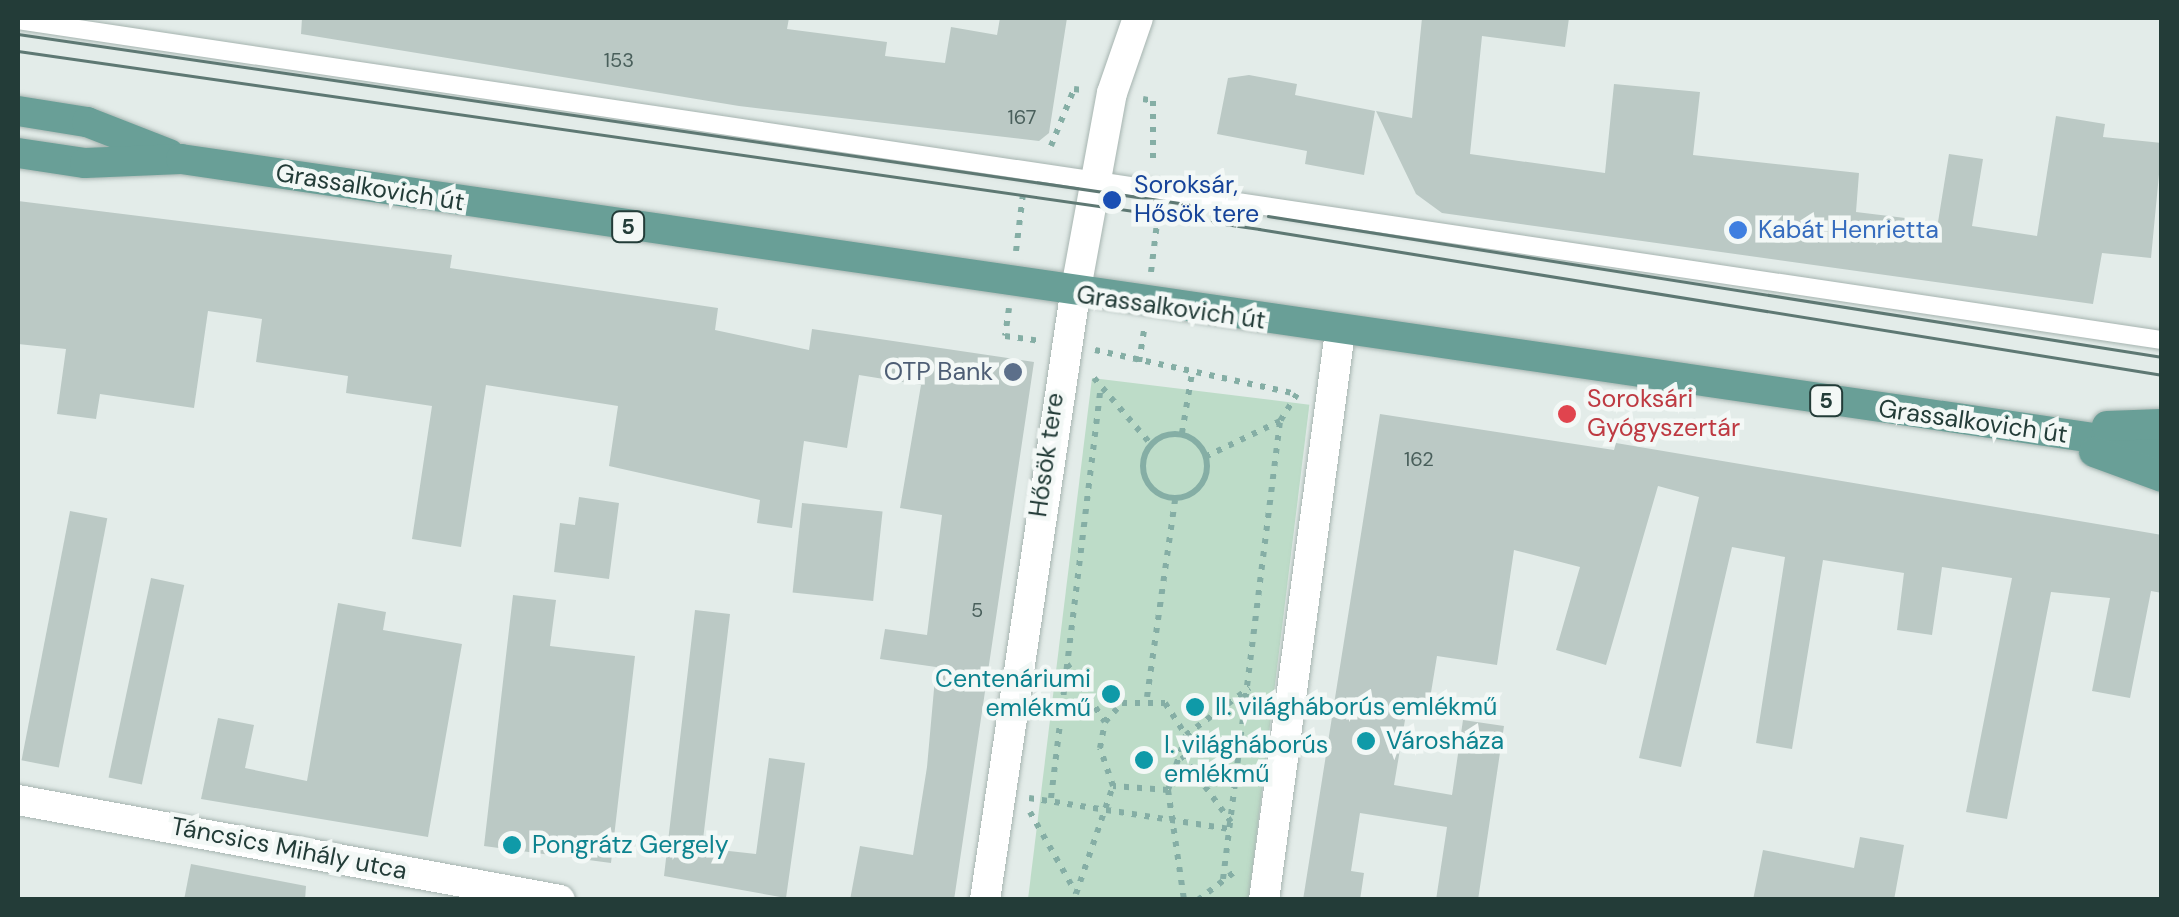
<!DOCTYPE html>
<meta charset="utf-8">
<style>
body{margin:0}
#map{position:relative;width:2179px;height:917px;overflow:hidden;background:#e3ece9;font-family:"DM Sans",sans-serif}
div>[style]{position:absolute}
.green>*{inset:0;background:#bddcc8;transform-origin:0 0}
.building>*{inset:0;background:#bbc9c5;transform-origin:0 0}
.path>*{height:6px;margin-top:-3px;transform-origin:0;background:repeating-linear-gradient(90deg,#85aea5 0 5px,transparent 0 13px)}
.path>.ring{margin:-3px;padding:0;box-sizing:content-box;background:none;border:6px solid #85aea5;border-radius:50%}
.roads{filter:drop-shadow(0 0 2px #a6b4b0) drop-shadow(0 0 2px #a6b4b0)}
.service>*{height:18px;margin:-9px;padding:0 9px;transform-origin:9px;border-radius:9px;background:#fff}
.minor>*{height:30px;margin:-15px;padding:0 15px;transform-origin:15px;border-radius:15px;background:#fff}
.tertiary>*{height:30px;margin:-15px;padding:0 15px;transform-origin:15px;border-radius:15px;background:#fff}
.primary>*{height:30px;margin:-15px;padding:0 15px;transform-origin:15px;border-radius:15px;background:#699f97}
.tram>*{height:2.5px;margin:-1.25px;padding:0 1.25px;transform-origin:1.25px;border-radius:1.25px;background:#5e7873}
.dots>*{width:28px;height:28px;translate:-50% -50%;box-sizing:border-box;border:5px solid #f3f8f6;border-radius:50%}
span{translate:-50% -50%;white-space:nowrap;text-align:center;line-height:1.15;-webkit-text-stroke:9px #f3f8f6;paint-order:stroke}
.number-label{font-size:20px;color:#495f5b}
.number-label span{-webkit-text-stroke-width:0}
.shield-label span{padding:2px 8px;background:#f3f8f6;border:2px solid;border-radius:8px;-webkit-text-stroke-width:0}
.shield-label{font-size:22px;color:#233c38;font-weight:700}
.transit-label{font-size:25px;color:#164399}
.left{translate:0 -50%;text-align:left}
.street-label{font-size:25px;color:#233c38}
.shop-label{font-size:25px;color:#366cbe}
.service-label{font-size:25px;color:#4e5e75}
.right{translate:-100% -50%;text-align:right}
.health-label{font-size:25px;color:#be3a42}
.culture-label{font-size:25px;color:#0d838f}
.frame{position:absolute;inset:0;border:20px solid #233c38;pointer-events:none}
</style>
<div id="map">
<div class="green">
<i style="left:1092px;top:378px;width:219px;height:527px;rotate:7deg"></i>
</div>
<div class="building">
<i style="clip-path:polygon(302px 18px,789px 18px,787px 29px,887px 42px,885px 56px,945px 63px,951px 27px,997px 35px,1000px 18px,1067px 18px,1049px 133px,1039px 141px,739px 106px,301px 34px)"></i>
<i style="clip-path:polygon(1422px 18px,1569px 18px,1565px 47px,1482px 36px,1470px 154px,1605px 173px,1614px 84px,1700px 92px,1693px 155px,1859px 173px,1856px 212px,1938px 222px,1949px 154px,1983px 159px,1972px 226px,2037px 236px,2056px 116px,2105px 124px,2103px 137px,2162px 143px,2151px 258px,2102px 253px,2093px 304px,1442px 213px,1416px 194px,1376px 111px,1412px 118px)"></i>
<i style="clip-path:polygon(1249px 75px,1297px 84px,1295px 95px,1375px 111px,1364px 175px,1305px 164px,1307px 151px,1217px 134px,1228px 78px)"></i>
<i style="clip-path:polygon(18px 201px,452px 255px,450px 268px,718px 308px,715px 330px,809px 350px,812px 329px,1034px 362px,954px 900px,850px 900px,860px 846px,913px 855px,927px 767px,936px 667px,880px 659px,885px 629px,927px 635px,942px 515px,900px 508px,921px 385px,859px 375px,847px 448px,804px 441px,792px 528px,757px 523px,760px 500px,609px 466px,618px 406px,486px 385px,461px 547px,412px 539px,432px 406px,346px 393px,348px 376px,256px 362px,262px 319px,208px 311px,194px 408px,100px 394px,96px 419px,57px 414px,66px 349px,18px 344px)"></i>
<i style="clip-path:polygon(1380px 414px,1614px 450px,1616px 443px,2162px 535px,2162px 593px,2151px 591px,2130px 698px,2092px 691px,2110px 598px,2051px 592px,2007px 819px,1966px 812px,2012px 578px,1942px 567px,1932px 635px,1897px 630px,1904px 573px,1823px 560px,1792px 749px,1756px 743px,1785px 557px,1732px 547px,1681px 767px,1639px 758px,1699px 497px,1658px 486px,1606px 665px,1556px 650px,1580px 567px,1514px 550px,1497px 665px,1437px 656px,1427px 717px,1406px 714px,1394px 785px,1452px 795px,1463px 720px,1504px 726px,1478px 900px,1436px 900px,1447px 827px,1360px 813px,1351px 871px,1364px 873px,1360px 900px,1303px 900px)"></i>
<i style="clip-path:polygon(579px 497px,619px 503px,609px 579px,554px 572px,560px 523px,575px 525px)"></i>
<i style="left:802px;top:503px;width:81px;height:90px;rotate:6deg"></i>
<i style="left:70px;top:511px;width:38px;height:254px;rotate:11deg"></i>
<i style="left:151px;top:578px;width:34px;height:204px;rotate:12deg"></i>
<i style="clip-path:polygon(513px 595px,556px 600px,550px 646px,635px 656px,611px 863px,484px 846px)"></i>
<i style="clip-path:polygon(338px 603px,386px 612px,383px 630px,462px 644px,428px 837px,201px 799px,218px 718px,254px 725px,245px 768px,307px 781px)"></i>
<i style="clip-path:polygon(695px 610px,730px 614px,702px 848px,756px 854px,769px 758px,805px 763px,786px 898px,664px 876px)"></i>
<i style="clip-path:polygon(1860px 837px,1904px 845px,1894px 900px,1753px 900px,1763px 850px,1854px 868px)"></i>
<i style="clip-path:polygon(191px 864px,306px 886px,305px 900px,184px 900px)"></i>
</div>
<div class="path">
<i style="left:1143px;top:99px;width:10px;rotate:11deg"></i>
<i style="left:1153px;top:101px;width:62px;rotate:90deg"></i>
<i style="left:1051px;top:146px;width:61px;rotate:-68deg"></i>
<i style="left:1074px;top:89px;width:8px;rotate:7deg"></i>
<i style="left:1016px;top:251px;width:57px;rotate:-83deg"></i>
<i style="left:1151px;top:272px;width:57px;rotate:-83deg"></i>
<i style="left:1009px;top:308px;width:28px;rotate:98deg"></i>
<i style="left:1005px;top:336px;width:34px;rotate:8deg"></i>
<i style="left:1095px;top:350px;width:207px;rotate:12.3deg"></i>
<i style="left:1297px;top:394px;width:32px;rotate:122deg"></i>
<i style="left:1280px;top:421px;width:81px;rotate:154.4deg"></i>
<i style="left:1139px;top:362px;width:33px;rotate:-81deg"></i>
<i style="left:1094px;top:378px;width:86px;rotate:49.3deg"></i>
<i style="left:1182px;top:433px;width:61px;rotate:-80.5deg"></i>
<i class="ring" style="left:1143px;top:434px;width:58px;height:58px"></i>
<i style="left:1067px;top:664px;width:69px;rotate:56.8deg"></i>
<i style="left:1147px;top:697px;width:199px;rotate:-81.9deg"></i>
<i style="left:1186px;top:735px;width:79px;rotate:-36.7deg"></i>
<i style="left:1182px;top:755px;width:83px;rotate:53.8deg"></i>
<i style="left:1168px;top:790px;width:111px;rotate:81.7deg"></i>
<i style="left:1029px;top:798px;width:203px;rotate:8.8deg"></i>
<i style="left:1051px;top:798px;width:410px;rotate:-83.1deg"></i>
<i style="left:1030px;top:812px;width:93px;rotate:60.4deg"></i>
<i style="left:1223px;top:879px;width:461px;rotate:-82.9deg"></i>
<i style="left:1076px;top:894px;width:114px;rotate:-71.1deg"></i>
<i style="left:1113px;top:786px;width:40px;rotate:-108.9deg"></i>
<i style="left:1100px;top:748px;width:26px;rotate:-79deg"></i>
<i style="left:1105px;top:722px;width:25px;rotate:-48deg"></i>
<i style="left:1122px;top:703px;width:43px"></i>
<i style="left:1165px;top:703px;width:38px;rotate:57deg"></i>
<i style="left:1186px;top:735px;width:58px;rotate:108.1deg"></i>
<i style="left:1168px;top:790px;width:55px;rotate:-175.8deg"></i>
<i style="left:1067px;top:900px;width:49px"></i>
<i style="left:1198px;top:900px;width:49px;rotate:-37.6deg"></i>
</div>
<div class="roads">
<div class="service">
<i style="left:18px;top:20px;width:2168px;rotate:8.49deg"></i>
</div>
<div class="minor">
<i style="left:18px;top:800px;width:551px;rotate:10.45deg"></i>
<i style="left:985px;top:900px;width:613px;rotate:-81.55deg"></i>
<i style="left:1264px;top:900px;width:573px;rotate:-82.38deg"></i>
</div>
<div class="tertiary">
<i style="left:1075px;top:294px;width:204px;rotate:-79.6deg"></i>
<i style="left:1112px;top:93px;width:79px;rotate:-70.9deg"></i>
</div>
<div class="primary">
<i style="left:18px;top:111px;width:70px;rotate:9.1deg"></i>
<i style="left:87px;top:122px;width:88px;rotate:21.3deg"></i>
<i style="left:18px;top:153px;width:68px;rotate:8.5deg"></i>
<i style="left:85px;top:163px;width:96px;rotate:-2.4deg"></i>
<i style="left:181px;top:159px;width:2002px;rotate:8.3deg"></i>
<i style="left:2107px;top:426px;width:55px;rotate:-2.1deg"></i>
<i style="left:2094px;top:452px;width:72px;rotate:20.2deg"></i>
</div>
</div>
<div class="tram">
<i style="left:18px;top:34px;width:1208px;rotate:8.28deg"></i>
<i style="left:18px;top:51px;width:1254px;rotate:8.16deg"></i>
<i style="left:1259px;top:229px;width:915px;rotate:9.18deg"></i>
<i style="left:1268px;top:216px;width:905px;rotate:8.96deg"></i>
</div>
<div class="dots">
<i style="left:1112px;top:200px;background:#1a4fb4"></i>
<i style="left:1738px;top:230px;background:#3f7fe0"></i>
<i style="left:1013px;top:372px;background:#5c6f8a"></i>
<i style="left:1567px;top:414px;background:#e0444e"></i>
<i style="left:1111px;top:694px;background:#0f9aa8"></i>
<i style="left:1195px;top:707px;background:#0f9aa8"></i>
<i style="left:1366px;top:741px;background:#0f9aa8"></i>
<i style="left:1144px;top:760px;background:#0f9aa8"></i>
<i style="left:512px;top:845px;background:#0f9aa8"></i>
</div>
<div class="number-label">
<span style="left:619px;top:60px">153</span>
<span style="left:1022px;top:117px">167</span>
<span style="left:1419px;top:459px">162</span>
<span style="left:977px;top:610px">5</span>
</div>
<div class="shield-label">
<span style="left:628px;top:227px">5</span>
<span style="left:1826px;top:401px">5</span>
</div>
<div class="transit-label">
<span class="left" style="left:1134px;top:200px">Soroksár,<br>Hősök tere</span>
</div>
<div class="street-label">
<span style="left:370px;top:188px;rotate:9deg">Grassalkovich út</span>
<span style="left:1171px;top:308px;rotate:8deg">Grassalkovich út</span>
<span style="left:1973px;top:422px;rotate:8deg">Grassalkovich út</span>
<span style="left:1047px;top:455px;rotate:-82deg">Hősök tere</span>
<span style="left:289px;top:849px;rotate:11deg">Táncsics Mihály utca</span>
</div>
<div class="shop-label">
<span class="left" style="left:1758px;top:230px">Kabát Henrietta</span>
</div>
<div class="service-label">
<span class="right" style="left:993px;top:372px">OTP Bank</span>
</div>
<div class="health-label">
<span class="left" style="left:1587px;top:414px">Soroksári<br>Gyógyszertár</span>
</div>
<div class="culture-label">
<span class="right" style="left:1091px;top:694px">Centenáriumi<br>emlékmű</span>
<span class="left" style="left:1215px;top:707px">II. világháborús emlékmű</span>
<span class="left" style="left:1386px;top:741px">Városháza</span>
<span class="left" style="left:1164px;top:760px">I. világháborús<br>emlékmű</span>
<span class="left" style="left:532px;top:845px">Pongrátz Gergely</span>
</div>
<div class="frame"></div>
</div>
